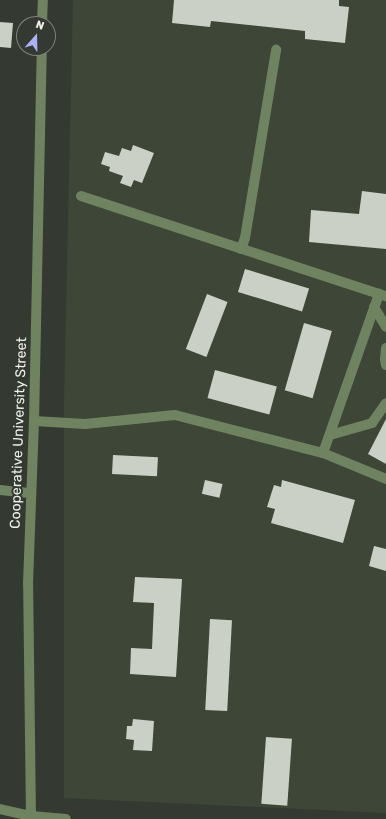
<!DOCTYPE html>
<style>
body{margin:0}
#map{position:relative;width:386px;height:819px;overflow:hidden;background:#343a31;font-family:Rubik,sans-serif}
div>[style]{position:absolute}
.built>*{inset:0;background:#3e4638}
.building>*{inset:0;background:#cad0c5;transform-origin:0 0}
.minor>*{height:10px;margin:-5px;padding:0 5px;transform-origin:5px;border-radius:5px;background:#6f8360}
span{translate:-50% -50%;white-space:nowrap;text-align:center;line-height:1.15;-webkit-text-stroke:4px #343a31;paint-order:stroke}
.street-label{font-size:14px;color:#eef1eb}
.north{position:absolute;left:16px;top:16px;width:40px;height:40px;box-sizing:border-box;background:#343a31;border:1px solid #7e837b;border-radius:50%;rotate:20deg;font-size:11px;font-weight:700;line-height:16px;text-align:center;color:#eef1eb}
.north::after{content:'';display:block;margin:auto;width:14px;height:18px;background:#acaffb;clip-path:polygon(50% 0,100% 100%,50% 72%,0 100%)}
</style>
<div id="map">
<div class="built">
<i style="clip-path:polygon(73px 0,386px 0,386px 813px,64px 798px,64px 404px)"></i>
</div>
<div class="building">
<i style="clip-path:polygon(174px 0,339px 0,339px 6px,349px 7px,345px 43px,305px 39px,305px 31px,211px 21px,210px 27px,172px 23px)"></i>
<i style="clip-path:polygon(0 22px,13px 23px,11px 48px,0 47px)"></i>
<i style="clip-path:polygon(133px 145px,154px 153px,142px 183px,134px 180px,131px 187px,120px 183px,123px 176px,109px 171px,110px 167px,101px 164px,105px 152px,119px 156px,122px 148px,131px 151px)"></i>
<i style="clip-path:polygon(362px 191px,386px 194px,386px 249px,309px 242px,311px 210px,359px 214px)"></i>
<i style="left:245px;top:269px;width:67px;height:24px;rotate:17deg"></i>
<i style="left:207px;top:294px;width:22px;height:59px;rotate:21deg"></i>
<i style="left:304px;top:323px;width:29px;height:70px;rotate:16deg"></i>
<i style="left:215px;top:370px;width:64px;height:29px;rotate:15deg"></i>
<i style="clip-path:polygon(386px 419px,386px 464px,368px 454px)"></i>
<i style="left:113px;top:455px;width:45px;height:19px;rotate:3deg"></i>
<i style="left:205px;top:480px;width:18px;height:14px;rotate:13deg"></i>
<i style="clip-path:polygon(282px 480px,355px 500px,343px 543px,271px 523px,275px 509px,267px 507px,274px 485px,281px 487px)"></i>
<i style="clip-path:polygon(374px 546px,386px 549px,386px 571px,369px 566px)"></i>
<i style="clip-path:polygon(135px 577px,182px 579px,176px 677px,130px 674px,131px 648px,152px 649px,154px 603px,133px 602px)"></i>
<i style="left:210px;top:619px;width:22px;height:91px;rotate:3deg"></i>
<i style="clip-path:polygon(133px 719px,154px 721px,152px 751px,133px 750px,134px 740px,126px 739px,127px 726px,132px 726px)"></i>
<i style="left:266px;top:737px;width:26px;height:67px;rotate:4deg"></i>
</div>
<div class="minor">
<i style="left:42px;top:24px;width:24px;rotate:-88deg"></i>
<i style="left:81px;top:196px;width:321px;rotate:18.2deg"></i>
<i style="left:241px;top:249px;width:12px;rotate:-70deg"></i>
<i style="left:245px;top:238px;width:191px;rotate:-80.6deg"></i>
<i style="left:374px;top:307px;width:23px;rotate:59deg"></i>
<i style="left:386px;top:348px;width:11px;rotate:95deg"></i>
<i style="left:385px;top:359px;width:6px;rotate:81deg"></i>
<i style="left:34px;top:421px;width:51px;rotate:3.4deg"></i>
<i style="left:85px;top:424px;width:90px;rotate:-5.7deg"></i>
<i style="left:175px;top:415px;width:153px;rotate:14.4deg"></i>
<i style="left:323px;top:453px;width:68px;rotate:22.4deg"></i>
<i style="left:330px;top:435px;width:44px;rotate:-15.9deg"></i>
<i style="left:372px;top:423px;width:24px;rotate:-55deg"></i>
<i style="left:323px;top:453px;width:169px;rotate:-70.6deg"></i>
<i style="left:0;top:490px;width:31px;rotate:6deg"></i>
<i style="left:0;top:809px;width:32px;rotate:13deg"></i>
<i style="left:31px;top:816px;width:35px;rotate:5deg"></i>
<i style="left:31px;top:819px;width:235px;rotate:-90.7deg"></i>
<i style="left:28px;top:584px;width:163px;rotate:-87.9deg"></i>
<i style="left:34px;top:421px;width:373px;rotate:-88.8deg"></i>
</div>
<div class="street-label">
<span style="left:19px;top:433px;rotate:-88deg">Cooperative University Street</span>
</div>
<div class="north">N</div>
</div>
